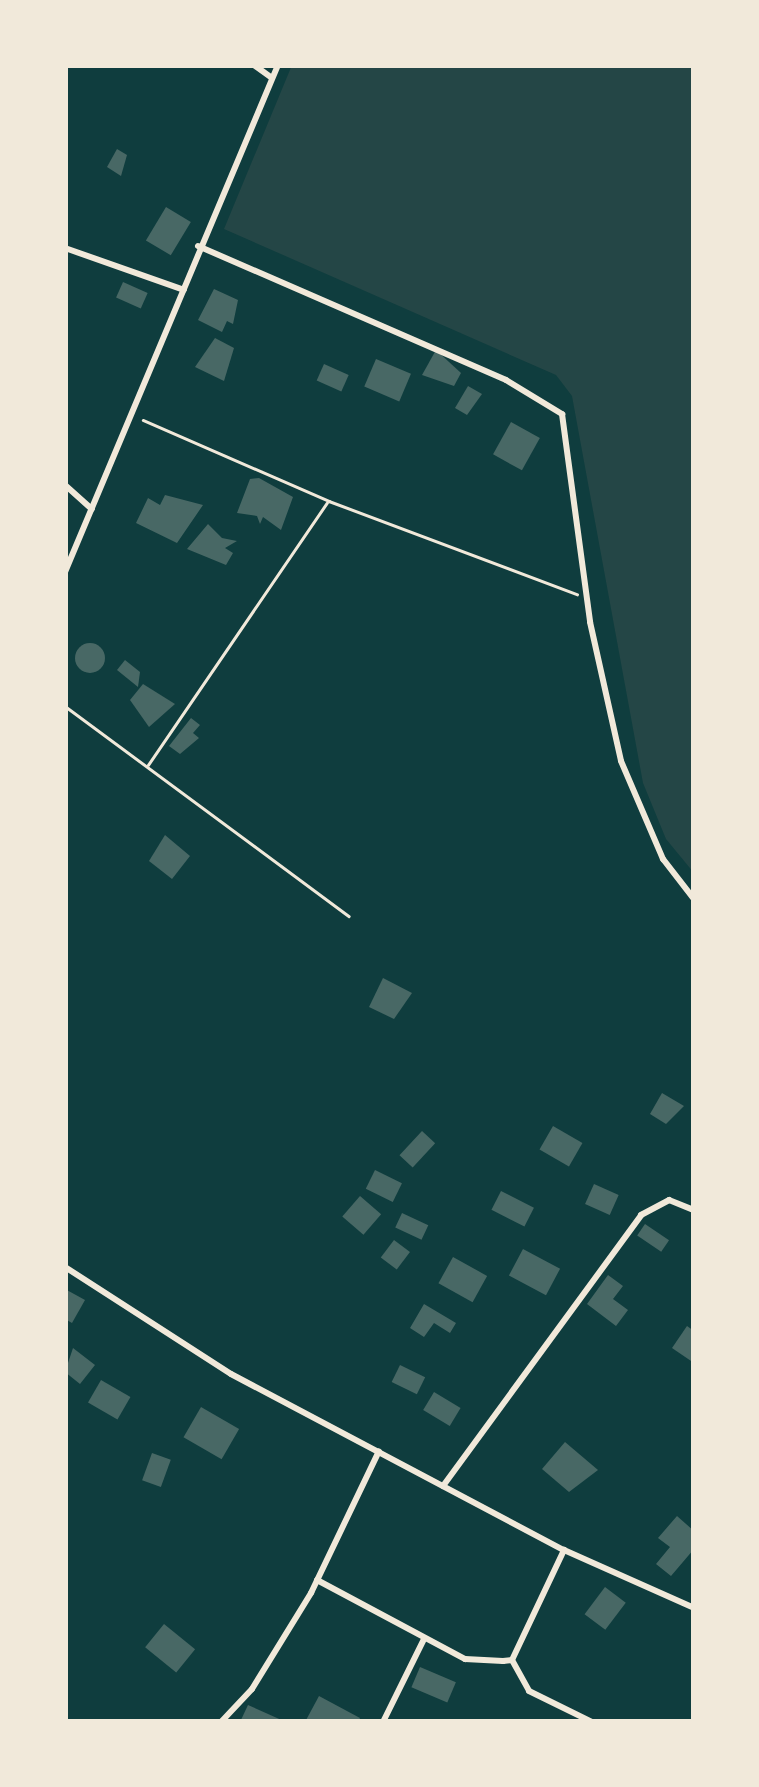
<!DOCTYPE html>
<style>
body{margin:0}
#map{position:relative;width:759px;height:1787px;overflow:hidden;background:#0f3d3e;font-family:Inter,sans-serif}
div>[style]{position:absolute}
.green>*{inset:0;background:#244646}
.building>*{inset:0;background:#486865;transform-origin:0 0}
.round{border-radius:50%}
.path>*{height:2.5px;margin:-1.25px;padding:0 1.25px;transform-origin:1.25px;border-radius:1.25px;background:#f1e9da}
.minor>*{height:6px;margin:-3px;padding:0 3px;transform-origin:3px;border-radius:3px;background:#f1e9da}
span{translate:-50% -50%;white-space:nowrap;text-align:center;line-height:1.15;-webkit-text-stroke:10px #f1e9da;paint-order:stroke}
.frame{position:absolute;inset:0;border:68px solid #f1e9da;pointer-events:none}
</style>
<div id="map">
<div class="green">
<i style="clip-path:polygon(292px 65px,694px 65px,694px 873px,666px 839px,643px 783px,572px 396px,556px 375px,224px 229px)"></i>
</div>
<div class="building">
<i style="clip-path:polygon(117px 149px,127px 155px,121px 176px,107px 167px)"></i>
<i style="left:166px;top:207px;width:29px;height:39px;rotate:31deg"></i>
<i style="left:123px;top:282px;width:27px;height:17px;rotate:24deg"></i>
<i style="clip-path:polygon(214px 289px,238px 300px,233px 324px,227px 321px,222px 332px,198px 320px)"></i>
<i style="clip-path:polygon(215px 338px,234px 348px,224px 381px,195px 367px)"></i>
<i style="clip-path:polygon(436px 350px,461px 373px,454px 386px,422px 375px)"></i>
<i style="left:376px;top:359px;width:38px;height:30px;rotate:23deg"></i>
<i style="left:324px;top:364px;width:27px;height:18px;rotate:24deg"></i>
<i style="clip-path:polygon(468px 386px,482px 394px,467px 415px,455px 408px)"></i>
<i style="left:511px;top:422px;width:33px;height:37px;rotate:29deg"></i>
<i style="clip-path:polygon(259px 478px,293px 497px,281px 530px,263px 517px,260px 524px,257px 516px,237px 513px,250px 479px)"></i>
<i style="clip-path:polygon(165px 495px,203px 505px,177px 543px,136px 523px,148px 498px,160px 505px)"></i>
<i style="clip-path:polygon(208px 524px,222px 538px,237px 541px,225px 548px,233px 553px,226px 565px,187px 549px)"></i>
<i class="round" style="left:75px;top:643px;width:30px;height:30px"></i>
<i style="clip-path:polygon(125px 660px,140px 672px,138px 687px,117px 670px)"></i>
<i style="clip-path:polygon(143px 684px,175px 704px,149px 727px,130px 700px)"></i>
<i style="clip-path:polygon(191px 718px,200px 725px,193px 733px,199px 738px,180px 754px,169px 746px)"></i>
<i style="clip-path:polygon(165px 835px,190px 856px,172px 879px,149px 861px)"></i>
<i style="clip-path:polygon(383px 978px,412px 993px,394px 1019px,369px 1007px)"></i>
<i style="clip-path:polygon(662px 1093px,684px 1106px,666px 1124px,650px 1114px)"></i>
<i style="left:553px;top:1126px;width:34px;height:27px;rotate:30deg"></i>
<i style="left:422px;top:1131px;width:18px;height:33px;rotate:43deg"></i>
<i style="left:375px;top:1170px;width:30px;height:21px;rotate:26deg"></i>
<i style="left:594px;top:1184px;width:27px;height:22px;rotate:24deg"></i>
<i style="left:501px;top:1191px;width:37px;height:21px;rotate:27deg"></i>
<i style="left:360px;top:1196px;width:28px;height:27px;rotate:41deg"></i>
<i style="left:402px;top:1213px;width:29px;height:16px;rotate:25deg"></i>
<i style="left:645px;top:1224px;width:29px;height:14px;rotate:34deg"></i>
<i style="left:394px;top:1240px;width:20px;height:22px;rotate:37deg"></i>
<i style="left:523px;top:1249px;width:42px;height:30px;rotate:28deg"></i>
<i style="left:453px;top:1257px;width:39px;height:30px;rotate:29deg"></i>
<i style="clip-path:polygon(608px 1275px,623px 1286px,613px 1299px,628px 1310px,616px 1326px,587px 1304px)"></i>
<i style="clip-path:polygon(65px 1289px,85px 1300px,72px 1323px,65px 1319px)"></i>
<i style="clip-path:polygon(424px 1304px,456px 1323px,450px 1333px,434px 1323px,424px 1337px,410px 1328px)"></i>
<i style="clip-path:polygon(687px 1326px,694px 1331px,694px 1363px,672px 1348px)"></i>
<i style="clip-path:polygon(73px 1348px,95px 1365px,80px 1384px,65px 1372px)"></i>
<i style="left:400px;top:1365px;width:28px;height:19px;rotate:26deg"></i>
<i style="left:101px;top:1380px;width:34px;height:26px;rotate:30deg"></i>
<i style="left:434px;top:1392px;width:31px;height:21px;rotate:31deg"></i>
<i style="left:201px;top:1407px;width:44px;height:35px;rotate:30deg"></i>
<i style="clip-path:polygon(565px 1442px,598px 1470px,569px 1492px,542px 1469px)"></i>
<i style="left:152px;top:1453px;width:20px;height:29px;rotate:20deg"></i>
<i style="clip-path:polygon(677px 1516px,694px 1531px,694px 1549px,671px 1576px,656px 1564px,670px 1547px,658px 1538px)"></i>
<i style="left:605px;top:1587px;width:26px;height:34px;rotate:37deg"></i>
<i style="left:164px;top:1624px;width:40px;height:30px;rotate:39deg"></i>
<i style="left:420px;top:1667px;width:39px;height:22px;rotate:23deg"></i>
<i style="clip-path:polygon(319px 1696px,360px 1718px,358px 1722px,305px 1722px)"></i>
<i style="clip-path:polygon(248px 1705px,286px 1722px,240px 1722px)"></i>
</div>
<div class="path">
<i style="left:143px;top:420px;width:203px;rotate:23.5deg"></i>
<i style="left:329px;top:501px;width:265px;rotate:20.6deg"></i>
<i style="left:65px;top:706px;width:353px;rotate:36.5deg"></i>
<i style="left:148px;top:765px;width:317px;rotate:-55.7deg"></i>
</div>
<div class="minor">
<i style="left:254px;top:65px;width:22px;rotate:36deg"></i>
<i style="left:198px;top:246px;width:336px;rotate:23.5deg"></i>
<i style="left:506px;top:380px;width:66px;rotate:31.3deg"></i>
<i style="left:562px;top:414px;width:210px;rotate:82.3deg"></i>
<i style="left:590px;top:622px;width:142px;rotate:77.4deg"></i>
<i style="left:621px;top:761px;width:107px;rotate:66.8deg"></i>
<i style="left:663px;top:859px;width:51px;rotate:52.2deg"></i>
<i style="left:65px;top:248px;width:126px;rotate:19.4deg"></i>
<i style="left:65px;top:485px;width:36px;rotate:42deg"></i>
<i style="left:65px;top:572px;width:550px;rotate:-67.21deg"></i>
<i style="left:65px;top:1267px;width:197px;rotate:32.8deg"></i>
<i style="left:231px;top:1374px;width:377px;rotate:27.9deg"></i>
<i style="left:564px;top:1550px;width:142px;rotate:24deg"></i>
<i style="left:443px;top:1486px;width:336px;rotate:-53.8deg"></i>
<i style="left:641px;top:1215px;width:32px;rotate:-28deg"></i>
<i style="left:669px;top:1200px;width:27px;rotate:22deg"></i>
<i style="left:317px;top:1580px;width:168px;rotate:28.1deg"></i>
<i style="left:465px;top:1659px;width:38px;rotate:3deg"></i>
<i style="left:503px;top:1661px;width:9px;rotate:-6deg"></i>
<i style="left:512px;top:1660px;width:122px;rotate:-64.7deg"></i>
<i style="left:512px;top:1660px;width:35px;rotate:61deg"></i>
<i style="left:529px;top:1691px;width:70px;rotate:26.2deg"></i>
<i style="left:221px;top:1722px;width:45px;rotate:-46.8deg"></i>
<i style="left:252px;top:1689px;width:113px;rotate:-58.4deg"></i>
<i style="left:311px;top:1593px;width:157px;rotate:-64.4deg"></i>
<i style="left:383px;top:1722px;width:93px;rotate:-63.7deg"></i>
</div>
<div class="frame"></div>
</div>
